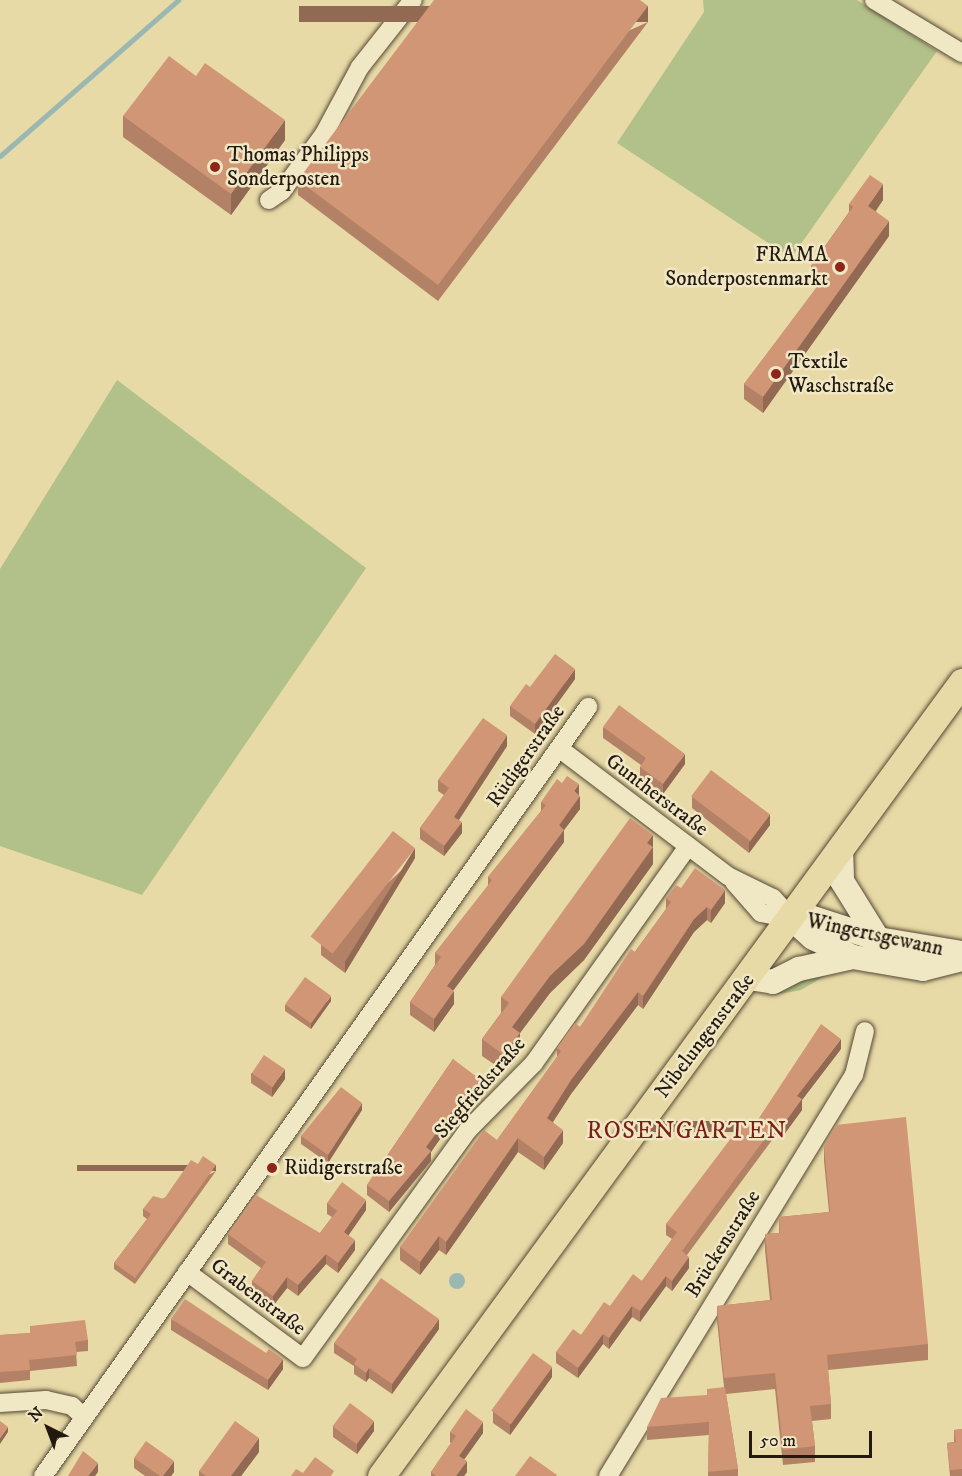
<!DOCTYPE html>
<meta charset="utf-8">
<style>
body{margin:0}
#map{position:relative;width:962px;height:1476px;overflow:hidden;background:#e8daa6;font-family:"IM FELL DW Pica",serif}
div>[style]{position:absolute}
.green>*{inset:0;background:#b2c089}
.water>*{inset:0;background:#9ab8b1}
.round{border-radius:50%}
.stream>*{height:5px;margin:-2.5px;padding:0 2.5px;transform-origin:2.5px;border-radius:2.5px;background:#9ab8b1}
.roads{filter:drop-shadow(0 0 2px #554936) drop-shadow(0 0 2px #554936)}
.minor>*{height:18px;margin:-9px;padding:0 9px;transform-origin:9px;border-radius:9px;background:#f0e7c5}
.secondary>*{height:24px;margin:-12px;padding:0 12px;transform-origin:12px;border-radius:12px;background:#f0e7c5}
.primary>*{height:27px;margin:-13.5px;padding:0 13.5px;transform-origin:13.5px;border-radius:13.5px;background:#e8daa6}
.wall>*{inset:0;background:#b38165}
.shaded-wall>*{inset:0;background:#926952;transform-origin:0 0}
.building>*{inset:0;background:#d09675;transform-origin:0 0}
.dots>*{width:16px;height:16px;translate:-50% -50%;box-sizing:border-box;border:3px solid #f0e7c5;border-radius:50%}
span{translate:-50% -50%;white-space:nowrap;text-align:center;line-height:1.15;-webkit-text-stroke:5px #f0e7c5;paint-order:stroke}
.poi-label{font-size:21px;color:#241910}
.left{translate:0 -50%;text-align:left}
.right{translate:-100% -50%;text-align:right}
.street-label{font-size:21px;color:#241910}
.quarter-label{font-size:24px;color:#7a1f14;letter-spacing:1.5px}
.north{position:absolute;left:18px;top:1398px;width:60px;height:60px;-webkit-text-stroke:4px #f0e7c5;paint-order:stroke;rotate:318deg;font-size:16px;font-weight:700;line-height:24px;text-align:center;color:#241910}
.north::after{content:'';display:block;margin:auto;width:21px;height:27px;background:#241910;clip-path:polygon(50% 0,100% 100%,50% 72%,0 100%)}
.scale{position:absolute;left:749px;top:1431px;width:123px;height:27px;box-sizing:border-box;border:3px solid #241910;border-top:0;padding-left:8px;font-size:18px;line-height:21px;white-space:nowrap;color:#241910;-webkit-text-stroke:4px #f0e7c5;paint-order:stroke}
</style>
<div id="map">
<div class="green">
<i style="clip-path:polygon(703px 0,857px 0,937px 51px,791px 258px,617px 143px,704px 12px)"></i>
<i style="clip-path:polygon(117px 380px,366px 568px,142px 895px,0 846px,0 569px)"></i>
<i style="clip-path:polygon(830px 973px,801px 990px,774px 995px,790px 983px)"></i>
</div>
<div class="water">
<i class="round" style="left:449px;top:1273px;width:16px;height:16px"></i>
</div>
<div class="stream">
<i style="left:0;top:156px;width:237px;rotate:-41.2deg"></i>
</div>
<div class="roads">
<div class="minor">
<i style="left:874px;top:0;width:103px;rotate:31.1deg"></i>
<i style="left:269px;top:200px;width:16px;rotate:-35deg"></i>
<i style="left:282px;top:191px;width:71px;rotate:-53.6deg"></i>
<i style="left:324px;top:134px;width:76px;rotate:-61.8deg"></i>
<i style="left:360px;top:67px;width:85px;rotate:-51.7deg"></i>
<i style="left:560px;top:749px;width:211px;rotate:37.1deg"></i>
<i style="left:728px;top:876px;width:50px;rotate:26.1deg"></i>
<i style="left:773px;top:898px;width:28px;rotate:48deg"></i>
<i style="left:734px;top:882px;width:41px;rotate:48.9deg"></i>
<i style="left:761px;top:913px;width:32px;rotate:11deg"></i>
<i style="left:187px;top:1272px;width:144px;rotate:36.6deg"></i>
<i style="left:303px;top:1358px;width:281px;rotate:-54.1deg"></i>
<i style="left:468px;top:1130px;width:94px;rotate:-45.4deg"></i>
<i style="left:534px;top:1063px;width:266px;rotate:-54.6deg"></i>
<i style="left:0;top:1403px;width:46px;rotate:-3.7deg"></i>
<i style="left:46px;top:1400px;width:27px;rotate:13deg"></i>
<i style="left:72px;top:1406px;width:16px;rotate:43deg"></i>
<i style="left:43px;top:1476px;width:943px;rotate:-54.67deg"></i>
<i style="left:608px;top:1476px;width:470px;rotate:-58.5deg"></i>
<i style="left:854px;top:1075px;width:45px;rotate:-76deg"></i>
</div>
<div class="secondary">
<i style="left:841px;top:849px;width:32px;rotate:88deg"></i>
<i style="left:842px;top:881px;width:68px;rotate:58.2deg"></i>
<i style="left:962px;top:953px;width:85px;rotate:-170.5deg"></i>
<i style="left:878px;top:939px;width:71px;rotate:-162.1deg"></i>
<i style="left:810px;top:917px;width:18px;rotate:174deg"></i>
<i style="left:792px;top:919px;width:28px;rotate:42deg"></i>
<i style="left:813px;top:938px;width:44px;rotate:25.4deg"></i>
<i style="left:853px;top:957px;width:71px;rotate:9.7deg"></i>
<i style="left:923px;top:969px;width:40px;rotate:-14.4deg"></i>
<i style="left:749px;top:978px;width:24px;rotate:9deg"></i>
<i style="left:773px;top:982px;width:29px;rotate:-27deg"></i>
<i style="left:799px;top:969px;width:55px;rotate:-12.5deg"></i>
</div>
<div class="primary">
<i style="left:381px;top:1476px;width:984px;rotate:-53.81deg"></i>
</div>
</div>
<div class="wall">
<i style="clip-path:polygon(648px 22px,438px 301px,298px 195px,298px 180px)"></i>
<i style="clip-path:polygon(196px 76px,285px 140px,231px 215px,123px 137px,123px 116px)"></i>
<i style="clip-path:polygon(883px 200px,876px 211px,889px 236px,763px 413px,744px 399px,744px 384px,818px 286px,811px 281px,811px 266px,849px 212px,849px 204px)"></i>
<i style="clip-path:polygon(575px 679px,535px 734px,510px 716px,510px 706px)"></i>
<i style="clip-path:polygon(603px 727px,685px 764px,663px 794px,640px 777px,640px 767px,641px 765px,603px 738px)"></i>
<i style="clip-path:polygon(507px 746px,459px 820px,462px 833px,444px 856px,420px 839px,420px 828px,444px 795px,438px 791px,438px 780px)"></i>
<i style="clip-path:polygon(579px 795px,580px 809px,564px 830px,564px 842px,453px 990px,454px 1004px,434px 1032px,410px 1015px,410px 1002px,435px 965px,435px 953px,488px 886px,488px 877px,541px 811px,541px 802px)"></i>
<i style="clip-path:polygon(692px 797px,770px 825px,749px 853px,692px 808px)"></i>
<i style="clip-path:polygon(653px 835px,653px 864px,584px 960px,550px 993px,520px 1033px,520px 1049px,504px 1071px,482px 1056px,482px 1039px,501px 1013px,501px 997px)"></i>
<i style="clip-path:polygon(415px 858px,345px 973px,321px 955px,321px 944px)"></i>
<i style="clip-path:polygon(681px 888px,725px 903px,711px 923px,707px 920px,694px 932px,643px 1009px,638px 1005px,571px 1094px,553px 1122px,563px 1143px,544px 1170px,518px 1152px,446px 1255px,439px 1250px,420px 1275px,400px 1260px,400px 1247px,497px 1140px,557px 1057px,557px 1048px,580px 1027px,666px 909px,666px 898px)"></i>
<i style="clip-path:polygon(331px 1001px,311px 1029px,285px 1011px,285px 1005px)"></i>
<i style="clip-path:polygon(841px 1049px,802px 1100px,802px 1110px,783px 1136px,778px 1132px,687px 1255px,689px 1268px,672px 1291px,666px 1286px,640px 1322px,632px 1317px,609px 1349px,603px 1344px,578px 1378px,556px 1363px,556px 1352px,581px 1335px,610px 1306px,642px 1281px,672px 1239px,666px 1235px,666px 1224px,753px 1127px)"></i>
<i style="clip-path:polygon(453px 1059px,481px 1090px,465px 1112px,461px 1109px,431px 1152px,431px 1161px,389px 1212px,367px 1195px,367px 1185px)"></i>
<i style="clip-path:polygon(251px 1073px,285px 1079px,272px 1097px,251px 1083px)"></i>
<i style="clip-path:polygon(362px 1110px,328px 1163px,301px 1144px,301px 1136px)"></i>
<i style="clip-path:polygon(824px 1146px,928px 1344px,928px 1360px,828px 1370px,831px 1404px,831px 1419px,812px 1421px,815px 1446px,815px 1462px,783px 1465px,775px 1389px,726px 1394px,738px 1469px,738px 1476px,708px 1476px,709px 1435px,647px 1440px,647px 1427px,707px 1395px,724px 1387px,717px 1321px,717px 1306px,770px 1300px,765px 1250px,765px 1234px,779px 1233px,779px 1217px,829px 1212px,824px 1161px)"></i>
<i style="clip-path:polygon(216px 1171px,135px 1284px,114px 1269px,114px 1263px,147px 1219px,143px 1216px,143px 1209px)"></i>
<i style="clip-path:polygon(327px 1203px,366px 1210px,348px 1235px,355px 1250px,338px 1273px,326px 1264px,298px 1296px,287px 1288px,273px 1306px,252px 1291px,252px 1281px,261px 1268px,228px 1244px,228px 1234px,320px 1233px,332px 1217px,327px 1214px)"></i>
<i style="clip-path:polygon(171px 1319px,283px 1369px,268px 1390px,171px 1330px)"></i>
<i style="clip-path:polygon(30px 1326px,88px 1340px,88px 1351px,76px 1352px,77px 1366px,30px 1371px,30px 1380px,0 1383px,0 1335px,30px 1333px)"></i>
<i style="clip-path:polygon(439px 1329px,392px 1394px,369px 1378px,366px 1382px,354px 1374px,354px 1366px,334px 1353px,334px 1343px)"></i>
<i style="clip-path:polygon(552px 1377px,510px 1435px,493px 1423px,493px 1412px)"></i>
<i style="clip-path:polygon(333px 1426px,374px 1431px,357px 1454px,333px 1437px)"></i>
<i style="clip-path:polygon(962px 1429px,962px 1476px,950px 1476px,947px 1443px,954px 1442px,954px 1430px)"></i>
<i style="clip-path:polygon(450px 1432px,483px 1433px,464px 1460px,467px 1472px,464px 1476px,431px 1476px,431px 1472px,451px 1443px,450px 1442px)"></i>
<i style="clip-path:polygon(259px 1452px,241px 1476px,199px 1476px,199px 1471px)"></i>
<i style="clip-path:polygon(134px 1458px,174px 1472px,171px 1476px,145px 1476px,134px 1468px)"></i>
</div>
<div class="shaded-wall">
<i style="left:648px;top:6px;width:16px;height:349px;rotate:90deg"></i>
<i style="clip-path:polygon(285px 120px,285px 140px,231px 215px,231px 194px)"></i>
<i style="clip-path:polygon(883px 184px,883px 200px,868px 221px,868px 206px)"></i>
<i style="clip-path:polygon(889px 221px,889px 236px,763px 413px,763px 397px)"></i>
<i style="clip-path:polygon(575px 669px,575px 679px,535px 734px,535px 724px)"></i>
<i style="clip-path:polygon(507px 735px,507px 746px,454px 827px,454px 817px)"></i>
<i style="clip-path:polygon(685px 754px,685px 764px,663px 794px,663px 784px)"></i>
<i style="clip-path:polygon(579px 784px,579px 797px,574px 791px)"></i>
<i style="clip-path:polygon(580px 796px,580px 809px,564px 830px,564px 842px,447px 999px,447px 986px)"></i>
<i style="clip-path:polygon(770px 814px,770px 825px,749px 853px,749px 843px)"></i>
<i style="clip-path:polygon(462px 822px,462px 833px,444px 856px,444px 846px)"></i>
<i style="clip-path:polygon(653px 835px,653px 864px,584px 960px,550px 993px,520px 1033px,520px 1049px,504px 1071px,504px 1055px,512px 1027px)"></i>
<i style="clip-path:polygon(415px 848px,415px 858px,345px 973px,345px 962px)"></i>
<i style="clip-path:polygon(725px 890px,725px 903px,711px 923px,711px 910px)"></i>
<i style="clip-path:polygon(707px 907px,707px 920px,694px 932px,643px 1009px,643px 996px,694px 919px)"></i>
<i style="clip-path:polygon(454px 991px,454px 1004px,434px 1032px,434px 1019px)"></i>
<i style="clip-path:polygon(638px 992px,638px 1005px,571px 1094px,547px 1131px,547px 1118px,571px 1080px)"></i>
<i style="clip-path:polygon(331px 996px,331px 1001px,311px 1029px,311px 1024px)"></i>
<i style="clip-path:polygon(841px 1039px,841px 1049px,802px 1100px,802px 1110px,783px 1136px,783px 1125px,797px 1096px)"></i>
<i style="clip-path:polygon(285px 1069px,285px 1079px,272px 1097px,272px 1088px)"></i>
<i style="clip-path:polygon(481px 1080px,481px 1090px,465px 1112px,465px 1102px)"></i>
<i style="clip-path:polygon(461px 1099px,461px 1109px,431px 1152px,431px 1161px,389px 1212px,389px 1201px,426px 1147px)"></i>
<i style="clip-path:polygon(362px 1103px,362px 1110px,328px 1163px,328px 1155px)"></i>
<i style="left:778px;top:1121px;width:11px;height:162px;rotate:90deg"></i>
<i style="clip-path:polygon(563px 1130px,563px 1143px,544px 1170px,544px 1157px)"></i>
<i style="clip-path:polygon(518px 1138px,518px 1152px,446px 1255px,446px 1242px)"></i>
<i style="left:216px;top:1165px;width:6px;height:139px;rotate:90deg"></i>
<i style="clip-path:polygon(366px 1200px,366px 1210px,344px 1242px,344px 1232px)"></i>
<i style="clip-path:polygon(439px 1236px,439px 1250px,420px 1275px,420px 1262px)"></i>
<i style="clip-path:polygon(355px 1240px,355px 1250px,338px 1273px,338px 1263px)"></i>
<i style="clip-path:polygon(326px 1254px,326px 1264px,298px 1296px,298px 1285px)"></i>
<i style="clip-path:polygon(689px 1257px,689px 1268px,672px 1291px,672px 1281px)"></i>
<i style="clip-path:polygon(666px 1276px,666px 1286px,640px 1322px,640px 1311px)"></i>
<i style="clip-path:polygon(287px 1277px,287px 1288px,273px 1306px,273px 1296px)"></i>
<i style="clip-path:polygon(632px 1306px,632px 1317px,609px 1349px,609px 1338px)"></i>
<i style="clip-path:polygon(439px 1319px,439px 1329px,392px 1394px,392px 1384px)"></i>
<i style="clip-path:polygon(603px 1334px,603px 1344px,578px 1378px,578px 1368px)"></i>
<i style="clip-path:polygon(283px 1359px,283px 1369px,268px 1390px,268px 1380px)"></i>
<i style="clip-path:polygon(552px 1367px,552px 1377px,510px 1435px,510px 1424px)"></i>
<i style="clip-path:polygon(369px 1368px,369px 1378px,366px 1382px,366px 1373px)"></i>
<i style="clip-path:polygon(374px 1421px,374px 1431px,357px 1454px,357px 1444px)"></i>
<i style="clip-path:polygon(483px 1422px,483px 1433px,459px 1466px,459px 1456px)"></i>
<i style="clip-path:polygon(8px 1427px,8px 1432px,0 1444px,0 1438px)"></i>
<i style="clip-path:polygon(259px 1438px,259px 1452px,241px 1476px,231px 1476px)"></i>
<i style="clip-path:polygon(174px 1461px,174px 1472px,171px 1476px,163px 1476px)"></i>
<i style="clip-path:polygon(467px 1461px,467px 1472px,464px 1476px,456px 1476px)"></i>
<i style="clip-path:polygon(98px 1463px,98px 1472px,95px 1476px,88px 1476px)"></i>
</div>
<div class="building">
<i style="clip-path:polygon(434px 0,640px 0,648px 6px,438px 285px,298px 180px)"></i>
<i style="clip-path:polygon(169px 56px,196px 76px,205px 63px,285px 120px,231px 194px,123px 116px)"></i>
<i style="clip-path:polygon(870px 175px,883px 184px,868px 206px,889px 221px,763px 397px,744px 384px,825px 276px,811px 266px,853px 207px,849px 204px)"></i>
<i style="clip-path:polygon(555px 654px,575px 669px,535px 724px,510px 706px,526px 684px,530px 687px)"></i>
<i style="clip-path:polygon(619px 705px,685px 754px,663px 784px,640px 767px,646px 758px,603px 727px)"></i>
<i style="clip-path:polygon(483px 718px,507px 735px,454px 817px,462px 822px,444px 846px,420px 828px,449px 788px,438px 780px)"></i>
<i style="left:711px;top:770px;width:74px;height:33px;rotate:37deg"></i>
<i style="clip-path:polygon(567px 776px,579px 784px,574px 791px,580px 796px,559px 825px,564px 830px,447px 986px,454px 991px,434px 1019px,410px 1002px,441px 957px,435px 953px,492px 880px,488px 877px,546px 805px,541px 802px,557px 779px,562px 783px)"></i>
<i style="clip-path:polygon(630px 818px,653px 835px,647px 843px,653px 847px,584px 944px,550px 976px,512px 1027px,520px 1033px,504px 1055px,482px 1039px,509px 1003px,501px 997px)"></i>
<i style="left:393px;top:831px;width:28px;height:134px;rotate:38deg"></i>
<i style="clip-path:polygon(695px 868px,725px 890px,711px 910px,707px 907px,694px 919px,643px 996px,638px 992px,571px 1080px,547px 1118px,563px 1130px,544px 1157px,518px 1138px,446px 1242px,439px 1236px,420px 1262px,400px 1247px,484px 1130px,497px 1140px,561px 1051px,557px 1048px,566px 1035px,575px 1023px,580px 1027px,631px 949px,635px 952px,671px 902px,666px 898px,676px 885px,681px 888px)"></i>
<i style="left:305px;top:977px;width:32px;height:34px;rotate:36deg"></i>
<i style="clip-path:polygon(821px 1024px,841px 1039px,797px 1096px,802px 1099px,783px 1125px,778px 1121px,682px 1251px,689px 1257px,672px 1281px,666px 1276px,640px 1311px,632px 1306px,609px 1338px,603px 1334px,578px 1368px,556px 1352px,573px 1329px,581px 1335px,604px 1302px,610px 1306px,633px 1274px,642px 1281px,677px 1232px,666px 1224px,744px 1121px,753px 1127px)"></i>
<i style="left:264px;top:1055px;width:25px;height:22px;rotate:34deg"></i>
<i style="clip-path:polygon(453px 1059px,481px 1080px,465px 1102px,461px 1099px,426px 1147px,431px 1151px,389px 1201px,367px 1185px)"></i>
<i style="clip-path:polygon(341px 1087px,362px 1103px,328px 1155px,301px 1136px)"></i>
<i style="clip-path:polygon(906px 1117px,928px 1344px,827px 1355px,831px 1404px,810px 1406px,815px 1446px,783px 1450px,775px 1373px,724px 1378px,717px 1306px,772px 1300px,765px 1234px,780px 1233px,779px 1217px,830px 1212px,824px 1146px,836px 1125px)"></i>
<i style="clip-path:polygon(203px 1156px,216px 1165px,135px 1278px,114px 1263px,151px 1214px,143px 1209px,153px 1196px,164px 1199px,191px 1160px,198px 1164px)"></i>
<i style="clip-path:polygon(342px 1182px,366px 1200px,344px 1232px,355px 1240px,338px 1263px,326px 1254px,298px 1285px,287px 1277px,273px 1296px,252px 1281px,266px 1262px,228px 1234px,256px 1195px,320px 1233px,337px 1211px,327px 1203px)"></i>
<i style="clip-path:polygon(381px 1278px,439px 1319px,392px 1384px,369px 1368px,366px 1373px,354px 1364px,357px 1359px,334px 1343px)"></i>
<i style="clip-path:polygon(185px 1299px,266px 1353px,269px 1349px,283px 1359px,268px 1380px,171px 1319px)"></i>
<i style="clip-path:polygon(85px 1320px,88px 1340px,75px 1342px,77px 1355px,29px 1360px,30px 1370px,0 1372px,0 1335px,30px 1333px,30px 1326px)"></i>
<i style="left:533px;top:1353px;width:24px;height:71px;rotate:36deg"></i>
<i style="clip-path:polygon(725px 1387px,738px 1469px,708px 1472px,709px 1422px,647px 1427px,661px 1398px,707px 1395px,707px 1389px)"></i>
<i style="left:350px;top:1403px;width:30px;height:29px;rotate:37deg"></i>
<i style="clip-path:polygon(466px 1409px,483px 1422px,459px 1456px,467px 1461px,456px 1476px,436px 1476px,431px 1472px,456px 1436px,450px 1432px)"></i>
<i style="clip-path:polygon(0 1421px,8px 1427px,0 1438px)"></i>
<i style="clip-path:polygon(235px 1421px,259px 1438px,231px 1476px,206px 1476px,199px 1471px)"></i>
<i style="clip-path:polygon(962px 1429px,962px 1469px,950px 1470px,947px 1443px,956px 1442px,954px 1430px)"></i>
<i style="clip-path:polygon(146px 1441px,174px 1461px,163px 1476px,160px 1476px,134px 1458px)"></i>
<i style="clip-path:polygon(83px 1451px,98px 1463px,88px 1476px,68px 1476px)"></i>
<i style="clip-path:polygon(530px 1456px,557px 1475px,556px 1476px,515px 1476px)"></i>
<i style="clip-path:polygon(315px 1457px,334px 1471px,331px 1476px,291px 1476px,296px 1469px,303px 1473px)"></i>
</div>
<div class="dots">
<i style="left:215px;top:167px;background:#8f2418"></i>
<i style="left:840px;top:267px;background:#8f2418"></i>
<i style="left:776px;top:374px;background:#8f2418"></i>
<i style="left:272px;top:1168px;background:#8f2418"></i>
</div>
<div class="poi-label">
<span class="left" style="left:227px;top:167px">Thomas Philipps<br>Sonderposten</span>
<span class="right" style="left:828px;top:267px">FRAMA<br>Sonderpostenmarkt</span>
<span class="left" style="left:788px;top:374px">Textile<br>Waschstraße</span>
<span class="left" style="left:284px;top:1168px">Rüdigerstraße</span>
</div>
<div class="street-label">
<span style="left:526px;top:756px;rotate:-55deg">Rüdigerstraße</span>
<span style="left:657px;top:795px;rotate:37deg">Guntherstraße</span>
<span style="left:875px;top:935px;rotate:12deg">Wingertsgewann</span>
<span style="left:705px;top:1036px;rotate:-53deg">Nibelungenstraße</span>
<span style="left:480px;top:1088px;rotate:-49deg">Siegfriedstraße</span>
<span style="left:723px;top:1244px;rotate:-58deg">Brückenstraße</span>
<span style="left:258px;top:1297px;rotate:37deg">Grabenstraße</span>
</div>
<div class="quarter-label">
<span style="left:687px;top:1132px">ROSENGARTEN</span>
</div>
<div class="north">N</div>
<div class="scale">50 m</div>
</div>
